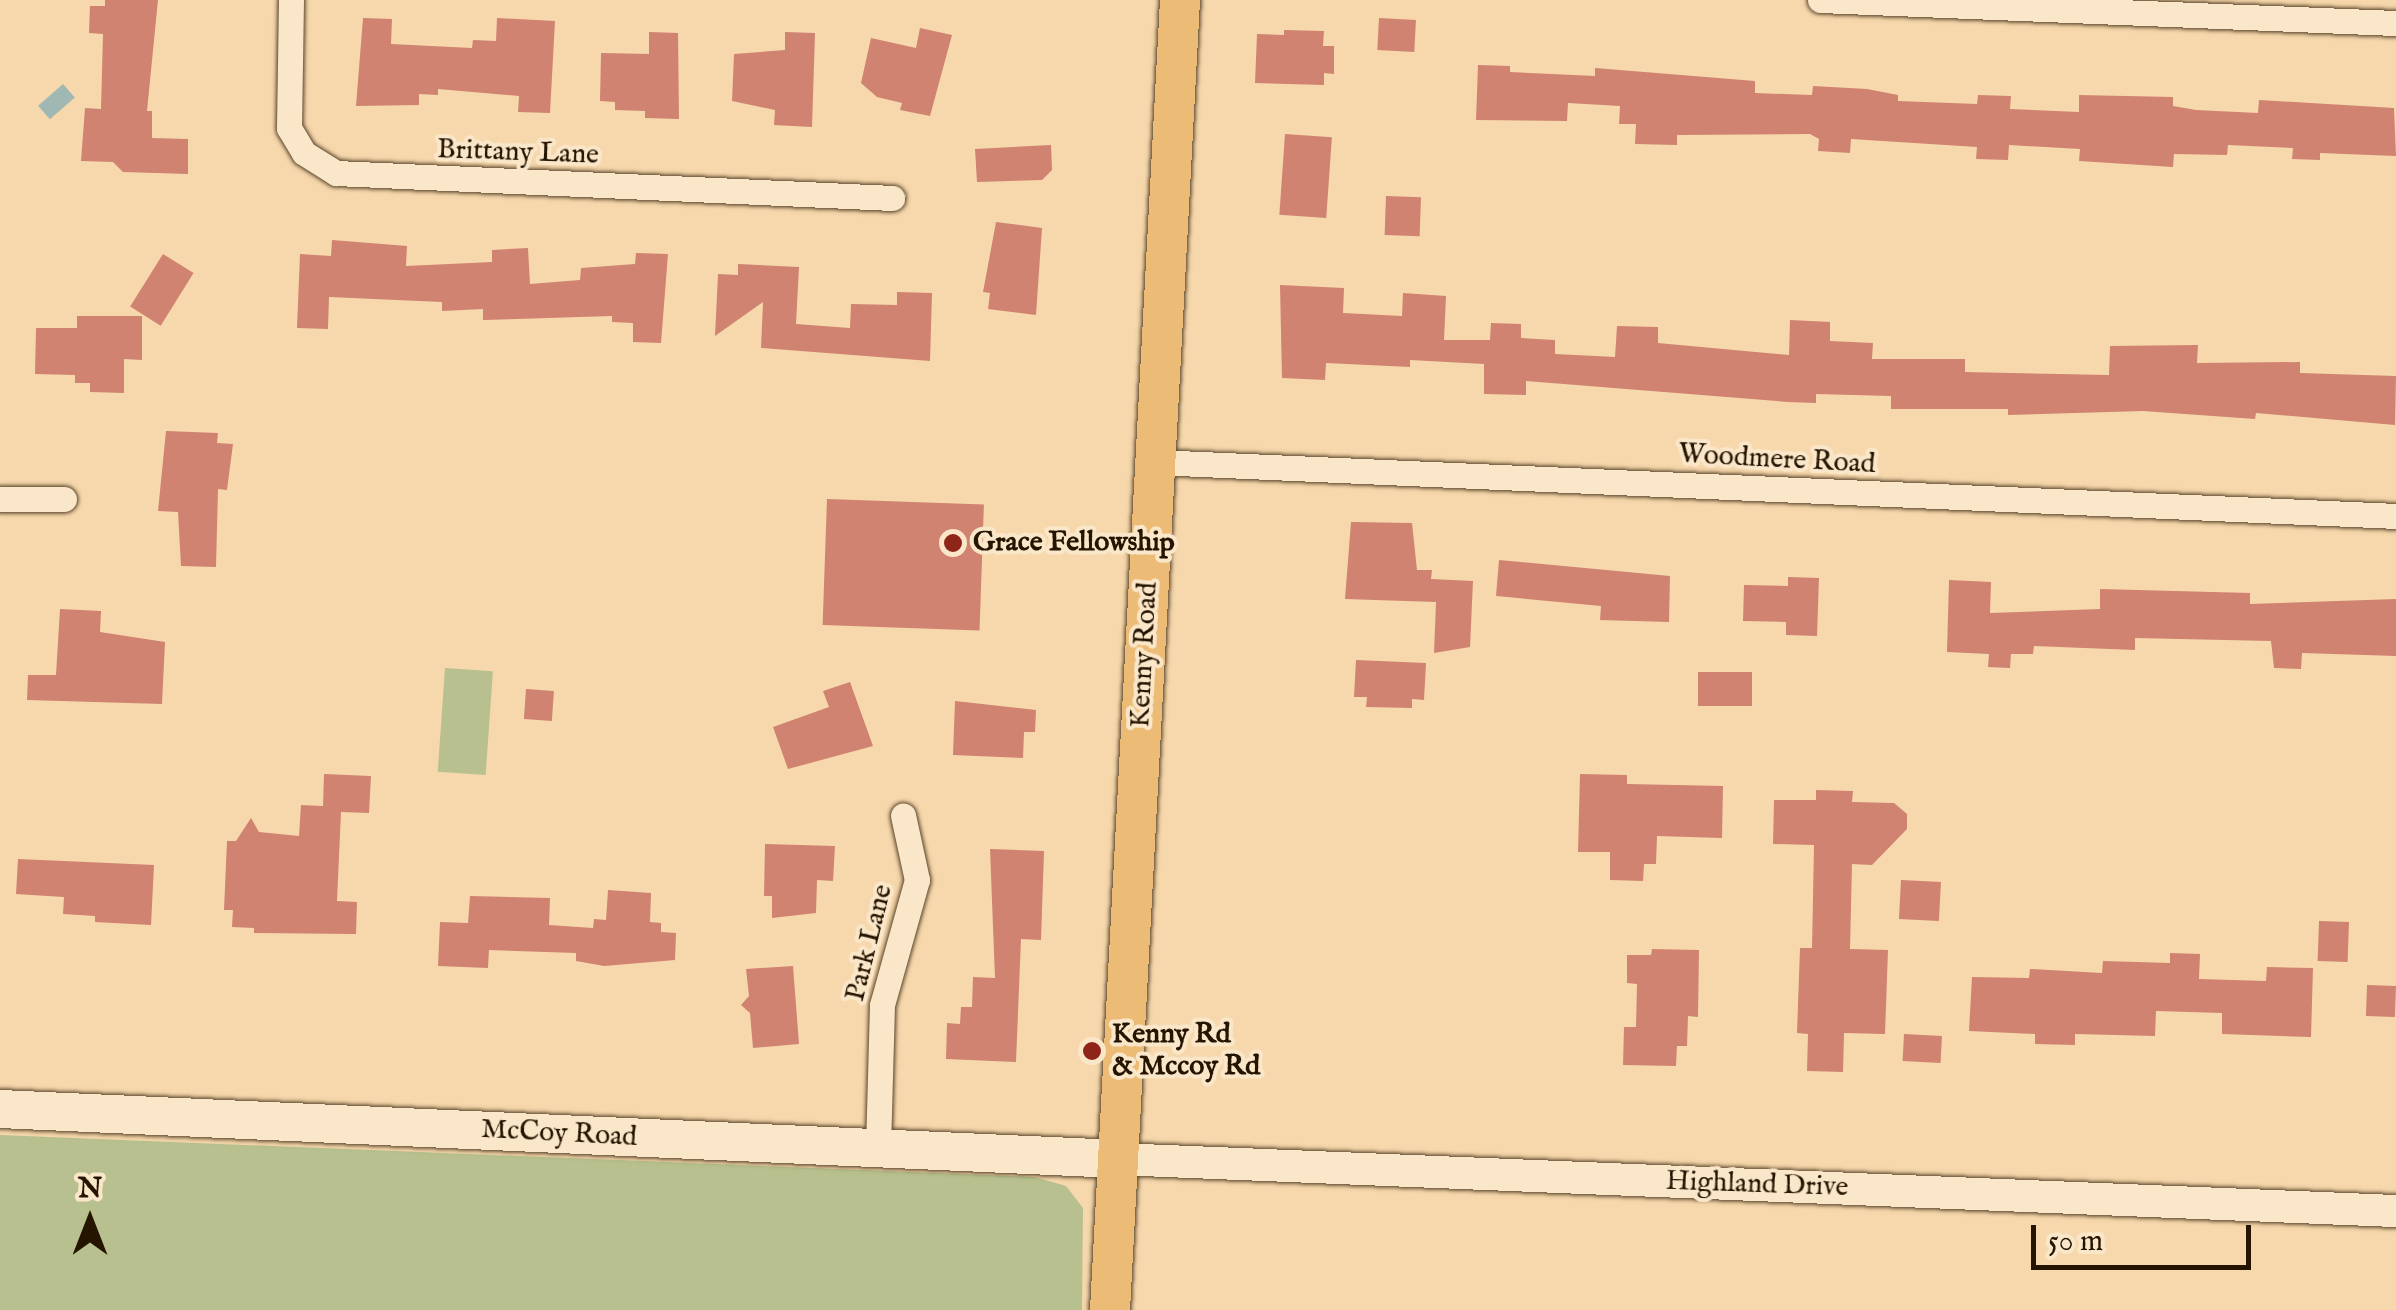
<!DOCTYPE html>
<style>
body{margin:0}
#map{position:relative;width:2396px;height:1310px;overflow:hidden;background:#f7d8ac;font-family:"IM FELL English",serif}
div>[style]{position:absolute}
.green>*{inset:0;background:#b7c08e;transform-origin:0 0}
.water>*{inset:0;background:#9fb8b3;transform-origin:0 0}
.building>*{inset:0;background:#cf8370;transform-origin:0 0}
.roads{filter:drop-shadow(0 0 2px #5a452b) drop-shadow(0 0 2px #5a452b)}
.minor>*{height:25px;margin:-12.5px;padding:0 12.5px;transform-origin:12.5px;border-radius:12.5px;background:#fae6c9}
.tertiary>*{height:32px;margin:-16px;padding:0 16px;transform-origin:16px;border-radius:16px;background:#fae6c9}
.secondary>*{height:38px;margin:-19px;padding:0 19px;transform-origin:19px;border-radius:19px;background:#fae6c9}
.primary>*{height:40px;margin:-20px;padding:0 20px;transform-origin:20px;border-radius:20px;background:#ecbc76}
.dots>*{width:28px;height:28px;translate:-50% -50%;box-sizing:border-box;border:5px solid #fae6c9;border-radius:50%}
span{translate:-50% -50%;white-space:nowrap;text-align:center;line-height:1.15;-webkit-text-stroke:8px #fae6c9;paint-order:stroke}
.street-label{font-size:28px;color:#251400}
.poi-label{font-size:28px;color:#251400;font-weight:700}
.left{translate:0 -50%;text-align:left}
.north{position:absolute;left:40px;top:1170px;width:100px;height:100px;-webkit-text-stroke:8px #fae6c9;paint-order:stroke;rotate:0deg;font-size:28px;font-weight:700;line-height:40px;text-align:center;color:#251400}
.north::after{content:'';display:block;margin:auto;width:35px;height:45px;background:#251400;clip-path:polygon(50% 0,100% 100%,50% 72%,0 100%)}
.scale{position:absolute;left:2031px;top:1225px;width:220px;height:45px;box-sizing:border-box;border:5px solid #251400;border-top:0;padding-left:12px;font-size:30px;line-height:35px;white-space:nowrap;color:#251400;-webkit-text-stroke:8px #fae6c9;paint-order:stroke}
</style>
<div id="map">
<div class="green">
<i style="left:445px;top:668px;width:48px;height:104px;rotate:4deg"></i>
<i style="clip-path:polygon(0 1135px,1035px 1177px,1066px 1186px,1083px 1208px,1082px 1310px,0 1310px)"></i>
</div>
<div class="water">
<i style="left:63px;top:84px;width:18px;height:33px;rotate:49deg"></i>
</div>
<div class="building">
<i style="clip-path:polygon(105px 0,158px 0,147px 111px,152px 111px,152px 138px,188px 139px,188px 174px,123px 172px,113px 162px,81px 161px,85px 108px,101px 109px,103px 34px,89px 33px,90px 6px,105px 6px)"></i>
<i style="clip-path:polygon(363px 18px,392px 19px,391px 44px,472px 48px,473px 40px,496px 41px,497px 18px,555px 21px,550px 113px,518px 112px,519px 96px,438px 89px,438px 95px,419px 94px,419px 105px,356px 106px)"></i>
<i style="left:1379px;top:18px;width:37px;height:32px;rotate:3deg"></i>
<i style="clip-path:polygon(920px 28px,952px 35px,930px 116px,900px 110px,902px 103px,877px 97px,861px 83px,871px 38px,916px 48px)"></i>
<i style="clip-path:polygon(1284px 30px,1324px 31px,1323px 46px,1334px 46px,1334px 74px,1324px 73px,1324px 85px,1255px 83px,1257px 34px,1284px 35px)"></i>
<i style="clip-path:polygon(649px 32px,678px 33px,679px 119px,645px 118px,645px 111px,615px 110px,615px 102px,600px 101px,601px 53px,649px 54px)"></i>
<i style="clip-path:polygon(785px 32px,815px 33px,812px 127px,774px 125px,775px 110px,732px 101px,734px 54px,785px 50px)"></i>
<i style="clip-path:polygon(1478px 65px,1510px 66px,1510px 72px,1595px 76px,1595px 68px,1755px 81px,1755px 93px,1812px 95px,1813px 86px,1867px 89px,1898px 95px,1898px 101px,1977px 104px,1978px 95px,2011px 96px,2010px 109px,2079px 112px,2079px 95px,2173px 97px,2173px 106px,2196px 110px,2258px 113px,2259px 100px,2394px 108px,2396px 156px,2320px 153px,2320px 160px,2292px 159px,2293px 148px,2228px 145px,2227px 155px,2174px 154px,2173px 167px,2079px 161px,2080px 149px,2009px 145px,2008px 160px,1976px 159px,1977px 147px,1851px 139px,1850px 153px,1818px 151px,1819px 139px,1810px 134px,1677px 135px,1677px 145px,1635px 144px,1636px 124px,1619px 124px,1620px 106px,1568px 103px,1567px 121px,1476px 120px)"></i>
<i style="left:1285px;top:134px;width:47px;height:81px;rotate:4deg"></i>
<i style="clip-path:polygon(1051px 145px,1052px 170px,1042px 180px,977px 182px,975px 149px)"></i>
<i style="left:1386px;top:196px;width:35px;height:39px;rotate:2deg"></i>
<i style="clip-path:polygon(996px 222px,1042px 228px,1036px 315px,988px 309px,990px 293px,983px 292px)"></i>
<i style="clip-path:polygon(332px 240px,407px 246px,406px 266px,492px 262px,492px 250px,528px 248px,530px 284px,580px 280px,581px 268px,635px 264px,636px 253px,668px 254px,661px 343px,633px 342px,633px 323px,612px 322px,612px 316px,483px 320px,483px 309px,442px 311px,442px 302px,329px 297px,328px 329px,297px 328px,300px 254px,331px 256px)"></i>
<i style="left:163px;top:254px;width:36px;height:62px;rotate:32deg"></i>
<i style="clip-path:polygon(738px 264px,799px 267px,796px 324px,850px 328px,851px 304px,897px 305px,897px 292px,932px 293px,930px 361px,761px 348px,763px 302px,715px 336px,718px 274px,738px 275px)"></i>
<i style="clip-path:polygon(1280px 285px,1344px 288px,1343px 313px,1402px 316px,1403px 293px,1446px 296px,1444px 340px,1490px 340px,1491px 323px,1521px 324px,1521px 338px,1555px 340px,1555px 354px,1615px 357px,1617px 326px,1658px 327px,1658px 343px,1789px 355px,1790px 320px,1830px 322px,1830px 341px,1873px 343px,1872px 359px,1965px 359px,1965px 372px,2109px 375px,2110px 346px,2198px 345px,2197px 363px,2300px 362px,2300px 373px,2396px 376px,2395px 425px,2256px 413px,2255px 419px,2143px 411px,2008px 415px,2008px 409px,1891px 409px,1891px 396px,1816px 394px,1816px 403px,1788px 402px,1526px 381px,1526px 395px,1484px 394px,1484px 364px,1410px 360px,1410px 367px,1326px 363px,1325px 380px,1282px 378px)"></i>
<i style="clip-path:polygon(77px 316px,142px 316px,142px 360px,124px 359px,124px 393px,90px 392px,90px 383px,75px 383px,75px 375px,35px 374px,36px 328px,77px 328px)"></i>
<i style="clip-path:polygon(166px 431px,218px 433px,217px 443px,233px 444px,227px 490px,218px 489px,216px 567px,181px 566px,178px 512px,158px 511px)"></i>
<i style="left:827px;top:499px;width:157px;height:126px;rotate:2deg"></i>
<i style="clip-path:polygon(1351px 522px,1412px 523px,1417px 570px,1432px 570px,1431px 579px,1473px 581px,1470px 647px,1434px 653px,1436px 602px,1345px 599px)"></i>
<i style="clip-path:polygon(1499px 560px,1670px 576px,1669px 622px,1600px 620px,1601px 606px,1496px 596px)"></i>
<i style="clip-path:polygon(1788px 577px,1819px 578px,1817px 636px,1786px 635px,1786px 622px,1743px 621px,1744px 585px,1788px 586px)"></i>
<i style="clip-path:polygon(1949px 580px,1991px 582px,1990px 613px,2100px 609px,2100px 589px,2250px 593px,2250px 604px,2396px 599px,2396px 656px,2302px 653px,2301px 669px,2274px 668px,2271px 641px,2135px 638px,2135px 650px,2034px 646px,2033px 654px,2011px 654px,2010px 668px,1988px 667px,1989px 654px,1947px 652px)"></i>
<i style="clip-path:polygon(60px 609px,101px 611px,100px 632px,165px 642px,162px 704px,27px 700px,28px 675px,56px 675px)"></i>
<i style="clip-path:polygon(1356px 660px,1426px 663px,1424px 700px,1412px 699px,1412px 708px,1366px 707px,1367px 697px,1354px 697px)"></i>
<i style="left:1698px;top:672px;width:54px;height:34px"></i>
<i style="clip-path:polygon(850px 682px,873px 746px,788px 769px,773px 727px,829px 707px,823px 691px)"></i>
<i style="left:526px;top:689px;width:28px;height:30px;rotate:4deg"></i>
<i style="clip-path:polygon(955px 701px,1036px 710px,1035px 732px,1024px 732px,1023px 758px,953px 755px)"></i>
<i style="clip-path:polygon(324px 774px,371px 776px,369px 813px,341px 812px,337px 901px,357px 902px,356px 934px,254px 933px,254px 928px,232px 927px,233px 910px,224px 910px,227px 841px,236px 841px,251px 818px,259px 832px,299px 836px,301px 805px,323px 806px)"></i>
<i style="clip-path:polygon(1580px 774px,1627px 775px,1627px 784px,1723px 786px,1722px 838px,1657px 836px,1656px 864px,1644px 864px,1643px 881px,1610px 880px,1610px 852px,1578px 852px)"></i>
<i style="clip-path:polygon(1816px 790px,1853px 791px,1852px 802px,1894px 803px,1907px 814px,1907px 829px,1872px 865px,1852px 864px,1850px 949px,1888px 950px,1885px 1034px,1844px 1033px,1843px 1072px,1807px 1071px,1808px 1034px,1797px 1033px,1800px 948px,1812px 948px,1814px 845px,1773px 844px,1774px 800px,1816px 800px)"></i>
<i style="clip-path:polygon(765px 844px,835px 846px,833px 881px,817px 880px,816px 913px,772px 918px,772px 896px,764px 896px)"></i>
<i style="clip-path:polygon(990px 849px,1044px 851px,1041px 940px,1021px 939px,1016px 1062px,946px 1059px,947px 1023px,960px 1024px,961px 1007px,972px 1007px,973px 977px,995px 978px)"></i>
<i style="clip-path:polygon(18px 859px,154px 865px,151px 925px,95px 922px,95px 916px,63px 914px,64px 897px,16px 894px)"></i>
<i style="left:1901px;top:880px;width:40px;height:39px;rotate:3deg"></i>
<i style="clip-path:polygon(608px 890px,651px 893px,650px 922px,661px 923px,661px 932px,676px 933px,675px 960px,604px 966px,576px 961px,576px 953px,489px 950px,488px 968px,438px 966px,440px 922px,468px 923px,470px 896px,550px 898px,549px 925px,593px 928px,594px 919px,606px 920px)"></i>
<i style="left:2319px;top:921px;width:30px;height:40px;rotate:2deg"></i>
<i style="clip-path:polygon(1652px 949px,1699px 950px,1698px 1017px,1688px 1016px,1687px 1046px,1677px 1046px,1676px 1066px,1623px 1065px,1624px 1027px,1636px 1027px,1637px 984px,1627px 983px,1627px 955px,1651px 955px)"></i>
<i style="clip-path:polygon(2170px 953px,2200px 954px,2199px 979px,2266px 981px,2267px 967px,2313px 968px,2311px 1037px,2222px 1034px,2222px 1013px,2156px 1011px,2155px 1036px,2075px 1034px,2075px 1045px,2035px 1044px,2035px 1034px,1969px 1031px,1972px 977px,2029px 978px,2030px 969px,2102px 973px,2103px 961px,2170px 963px)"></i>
<i style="clip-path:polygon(793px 966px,799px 1044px,753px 1048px,750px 1013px,741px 1005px,749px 996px,746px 969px)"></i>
<i style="left:2367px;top:985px;width:29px;height:31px;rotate:2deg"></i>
<i style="left:1904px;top:1034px;width:38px;height:27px;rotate:3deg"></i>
</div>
<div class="roads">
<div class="minor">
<i style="left:291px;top:0;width:128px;rotate:90.9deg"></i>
<i style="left:289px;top:128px;width:29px;rotate:59deg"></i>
<i style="left:304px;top:153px;width:38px;rotate:32deg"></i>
<i style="left:336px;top:173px;width:557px;rotate:2.57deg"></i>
<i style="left:1820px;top:0;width:576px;rotate:2.29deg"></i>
<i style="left:1155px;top:462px;width:1242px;rotate:2.49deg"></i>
<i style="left:0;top:499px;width:64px"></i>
<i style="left:878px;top:1148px;width:143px;rotate:-88.4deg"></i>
<i style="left:882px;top:1005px;width:130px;rotate:-74.4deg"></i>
<i style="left:917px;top:880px;width:66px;rotate:-102.2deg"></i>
</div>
<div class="tertiary">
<i style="left:1117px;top:1159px;width:1280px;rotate:2.33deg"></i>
</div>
<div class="secondary">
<i style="left:0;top:1109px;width:1118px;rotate:2.56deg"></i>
</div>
<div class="primary">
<i style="left:1110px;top:1310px;width:1312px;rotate:-86.94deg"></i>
</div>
</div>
<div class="dots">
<i style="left:953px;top:543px;background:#8f2418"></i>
<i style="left:1092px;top:1051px;background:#8f2418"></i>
</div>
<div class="street-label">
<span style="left:518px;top:153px;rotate:2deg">Brittany Lane</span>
<span style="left:1777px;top:460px;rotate:3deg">Woodmere Road</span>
<span style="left:1145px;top:655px;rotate:-87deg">Kenny Road</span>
<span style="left:870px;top:943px;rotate:-76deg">Park Lane</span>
<span style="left:559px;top:1134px;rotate:3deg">McCoy Road</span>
<span style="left:1757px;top:1185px;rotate:2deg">Highland Drive</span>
</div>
<div class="poi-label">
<span class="left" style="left:973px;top:543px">Grace Fellowship</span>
<span class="left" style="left:1112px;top:1051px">Kenny Rd<br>&amp; Mccoy Rd</span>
</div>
<div class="north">N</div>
<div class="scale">50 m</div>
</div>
